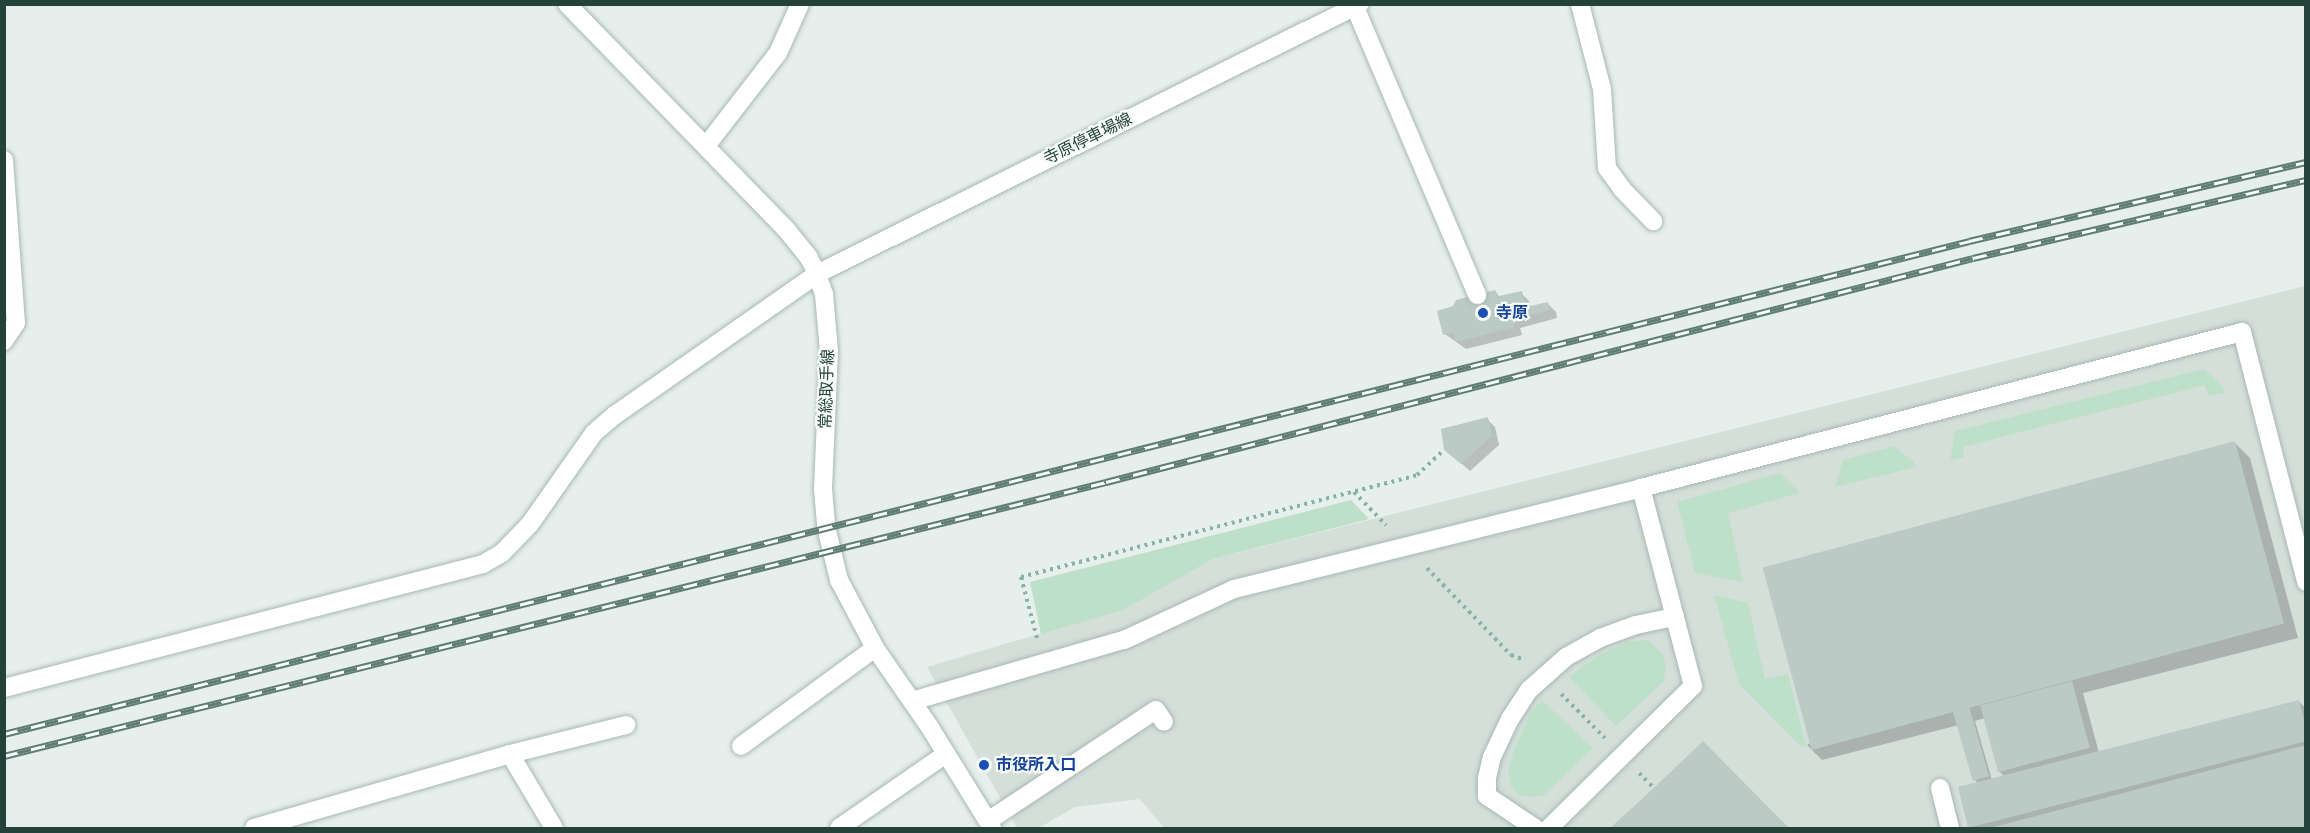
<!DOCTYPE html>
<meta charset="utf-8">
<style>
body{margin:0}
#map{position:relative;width:2310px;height:833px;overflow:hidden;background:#e6efeb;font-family:Arial,"Noto Sans JP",sans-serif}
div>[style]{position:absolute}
.built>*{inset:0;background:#d4dfda}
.green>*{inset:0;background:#bfe0c8}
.shadow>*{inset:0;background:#0003}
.building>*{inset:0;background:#bbcac4;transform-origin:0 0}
.path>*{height:4px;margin-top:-2px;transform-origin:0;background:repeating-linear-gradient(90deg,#86b3a5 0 3px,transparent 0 7.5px)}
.roads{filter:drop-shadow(0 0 2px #a8b8b2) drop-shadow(0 0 2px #a8b8b2)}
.lane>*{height:18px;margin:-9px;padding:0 9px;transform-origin:9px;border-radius:9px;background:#fff}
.street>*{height:18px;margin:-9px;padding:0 9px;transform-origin:9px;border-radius:9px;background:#fff}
.secondary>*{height:18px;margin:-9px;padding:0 9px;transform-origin:9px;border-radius:9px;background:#fff}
.rail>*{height:7px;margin-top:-3.5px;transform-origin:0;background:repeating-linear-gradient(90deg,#f7fbf9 0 14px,#5f7d75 0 28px);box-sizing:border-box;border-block:2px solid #5f7d75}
.dots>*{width:16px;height:16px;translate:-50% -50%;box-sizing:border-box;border:3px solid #f7fbf9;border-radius:50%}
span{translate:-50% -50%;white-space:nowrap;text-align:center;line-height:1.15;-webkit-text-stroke:4.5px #f7fbf9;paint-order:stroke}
.street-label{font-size:16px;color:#24423a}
.transit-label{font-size:16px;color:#164399;font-weight:700}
.left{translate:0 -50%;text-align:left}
.frame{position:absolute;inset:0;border:6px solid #24423a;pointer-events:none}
</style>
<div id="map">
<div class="built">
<i style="clip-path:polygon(2305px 286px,2305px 828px,1164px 828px,1140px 799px,1075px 807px,1039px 828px,1017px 828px,927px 667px,1123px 609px,1213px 559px)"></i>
</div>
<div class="green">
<i style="clip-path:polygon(2204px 369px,2223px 387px,2224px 393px,2208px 396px,2205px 385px,1963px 447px,1964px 457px,1950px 461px,1955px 431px)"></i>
<i style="clip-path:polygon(1894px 446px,1914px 462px,1916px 467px,1835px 487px,1843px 460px)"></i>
<i style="clip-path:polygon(1780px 473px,1800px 493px,1728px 513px,1743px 582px,1695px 573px,1677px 502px)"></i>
<i style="clip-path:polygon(1351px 500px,1369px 519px,1213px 559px,1123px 610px,1041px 634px,1030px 582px)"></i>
<i style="clip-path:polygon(1714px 595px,1748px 603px,1765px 679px,1788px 674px,1806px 746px,1801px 747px,1739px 684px)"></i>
<i style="clip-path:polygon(1648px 640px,1663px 654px,1666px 666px,1664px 681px,1616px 726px,1569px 677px,1596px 657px,1626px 642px)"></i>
<i style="clip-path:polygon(1542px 700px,1593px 748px,1544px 795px,1532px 797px,1519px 795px,1511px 787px,1508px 770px,1514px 750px,1530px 714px)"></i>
</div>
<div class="shadow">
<i style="clip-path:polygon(1521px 293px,1529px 301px,1531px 308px,1548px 304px,1556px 312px,1557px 318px,1520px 328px,1522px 335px,1466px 349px,1445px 334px,1501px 298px)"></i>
<i style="clip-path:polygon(1487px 419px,1495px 427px,1499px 445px,1470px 471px,1454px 457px)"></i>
<i style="clip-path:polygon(evenodd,2235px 443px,2250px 458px,2298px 638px,2083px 693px,2099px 753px,2298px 701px,2306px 708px,2306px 828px,1971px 828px,1979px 784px,1975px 780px,1959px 725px,1822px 760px,1807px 745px,2235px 443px,1985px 718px,1999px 771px,2005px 777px,1992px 780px,1975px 721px,1985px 718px)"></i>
<i style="clip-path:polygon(1702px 743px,1787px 828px,1612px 828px)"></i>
</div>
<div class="building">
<i style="clip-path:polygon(1495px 290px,1499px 296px,1522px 291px,1526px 307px,1548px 302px,1550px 310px,1513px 320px,1514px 327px,1456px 342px,1454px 332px,1443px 335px,1437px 311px,1453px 306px,1456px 300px)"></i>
<i style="clip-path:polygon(1488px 417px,1492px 436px,1461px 464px,1444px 450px,1441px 429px)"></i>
<i style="left:2235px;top:441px;width:189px;height:489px;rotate:75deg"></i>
<i style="left:2072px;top:681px;width:69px;height:95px;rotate:75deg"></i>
<i style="clip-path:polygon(2299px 700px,2306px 727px,2306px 741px,1968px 828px,1958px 787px)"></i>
<i style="left:1969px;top:706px;width:73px;height:17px;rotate:74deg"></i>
<i style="clip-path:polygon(1703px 741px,1789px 828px,1610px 828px,1654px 788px)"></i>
<i style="clip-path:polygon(2306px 745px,2306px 828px,1990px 828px)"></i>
</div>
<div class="path">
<i style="left:1354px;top:492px;width:46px;rotate:45.9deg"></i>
<i style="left:1427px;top:568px;width:121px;rotate:46deg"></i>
<i style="left:1511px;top:655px;width:15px;rotate:20deg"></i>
<i style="left:1037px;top:638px;width:63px;rotate:-104.7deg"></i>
<i style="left:1021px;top:577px;width:409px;rotate:-14.4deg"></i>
<i style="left:1417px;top:475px;width:37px;rotate:-43deg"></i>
<i style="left:1561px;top:694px;width:62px;rotate:45deg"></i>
<i style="left:1639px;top:773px;width:21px;rotate:45deg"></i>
</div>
<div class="roads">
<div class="lane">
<i style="left:912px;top:701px;width:221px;rotate:-16.1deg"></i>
<i style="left:1124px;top:640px;width:121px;rotate:-24.9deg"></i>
<i style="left:1234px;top:589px;width:419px;rotate:-13.9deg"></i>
<i style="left:1641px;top:488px;width:621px;rotate:-14.55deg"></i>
<i style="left:2242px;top:332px;width:258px;rotate:75.6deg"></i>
<i style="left:1940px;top:788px;width:41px;rotate:76deg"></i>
<i style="left:988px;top:821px;width:201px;rotate:-33.5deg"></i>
<i style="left:1156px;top:710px;width:14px;rotate:56deg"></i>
<i style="left:1535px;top:828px;width:58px;rotate:-146.3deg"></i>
<i style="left:1487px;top:796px;width:18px;rotate:-90deg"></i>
<i style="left:1487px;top:778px;width:22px;rotate:-77deg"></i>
<i style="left:1492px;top:757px;width:42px;rotate:-64.7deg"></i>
<i style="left:1510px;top:719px;width:35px;rotate:-57deg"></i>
<i style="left:1529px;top:690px;width:50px;rotate:-41.7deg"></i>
<i style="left:1566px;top:657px;width:39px;rotate:-29deg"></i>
<i style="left:1600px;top:638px;width:38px;rotate:-20deg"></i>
<i style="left:1636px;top:625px;width:40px;rotate:-12deg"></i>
<i style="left:1549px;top:828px;width:202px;rotate:-44.6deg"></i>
<i style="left:1693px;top:686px;width:205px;rotate:-104.7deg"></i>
</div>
<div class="street">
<i style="left:1580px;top:4px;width:88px;rotate:75.5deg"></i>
<i style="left:1602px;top:89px;width:79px;rotate:86.4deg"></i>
<i style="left:1607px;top:168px;width:26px;rotate:54deg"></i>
<i style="left:1622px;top:189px;width:45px;rotate:45.9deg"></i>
<i style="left:1355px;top:7px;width:313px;rotate:67deg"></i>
<i style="left:706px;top:146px;width:118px;rotate:-52.3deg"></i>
<i style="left:778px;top:53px;width:54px;rotate:-65.8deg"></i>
<i style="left:4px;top:160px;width:163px;rotate:85.8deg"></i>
<i style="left:16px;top:323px;width:22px;rotate:124deg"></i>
<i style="left:4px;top:688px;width:495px;rotate:-14.5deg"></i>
<i style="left:483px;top:564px;width:22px;rotate:-30deg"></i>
<i style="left:502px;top:553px;width:40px;rotate:-46deg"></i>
<i style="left:530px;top:524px;width:111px;rotate:-54.9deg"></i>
<i style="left:594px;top:433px;width:28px;rotate:-41deg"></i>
<i style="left:615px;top:415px;width:246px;rotate:-34.9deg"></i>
<i style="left:741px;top:746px;width:166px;rotate:-36.2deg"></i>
<i style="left:254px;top:828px;width:266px;rotate:-16.1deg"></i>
<i style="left:554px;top:828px;width:86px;rotate:-120.7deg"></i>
<i style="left:510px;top:754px;width:120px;rotate:-14deg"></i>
<i style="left:839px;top:828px;width:130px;rotate:-34.7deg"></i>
</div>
<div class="secondary">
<i style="left:567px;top:4px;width:313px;rotate:45.8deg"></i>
<i style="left:785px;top:228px;width:38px;rotate:51deg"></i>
<i style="left:809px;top:258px;width:18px;rotate:63deg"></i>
<i style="left:817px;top:274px;width:21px;rotate:71deg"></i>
<i style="left:824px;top:294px;width:57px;rotate:85deg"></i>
<i style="left:829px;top:351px;width:138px;rotate:92.5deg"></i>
<i style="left:823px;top:489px;width:38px;rotate:85deg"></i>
<i style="left:826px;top:527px;width:55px;rotate:76.2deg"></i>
<i style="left:839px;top:580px;width:77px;rotate:62.1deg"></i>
<i style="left:875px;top:648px;width:95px;rotate:55.3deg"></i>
<i style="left:929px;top:726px;width:120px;rotate:58.3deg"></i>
<i style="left:817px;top:274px;width:606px;rotate:-26.44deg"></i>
</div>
</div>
<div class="rail">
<i style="left:4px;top:734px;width:2026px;rotate:-14.08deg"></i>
<i style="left:1969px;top:241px;width:346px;rotate:-13.2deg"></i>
<i style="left:4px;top:756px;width:1136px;rotate:-13.96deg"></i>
<i style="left:1106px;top:482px;width:895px;rotate:-14.49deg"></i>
<i style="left:1973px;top:258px;width:342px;rotate:-13.2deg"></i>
</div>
<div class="dots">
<i style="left:1483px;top:313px;background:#1a4fb4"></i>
<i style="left:984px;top:765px;background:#1a4fb4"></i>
</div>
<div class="street-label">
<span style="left:1088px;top:139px;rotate:-26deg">寺原停車場線</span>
<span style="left:827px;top:389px;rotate:-88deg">常総取手線</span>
</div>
<div class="transit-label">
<span class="left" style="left:1496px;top:313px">寺原</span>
<span class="left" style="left:996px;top:765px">市役所入口</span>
</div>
<div class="frame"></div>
</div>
